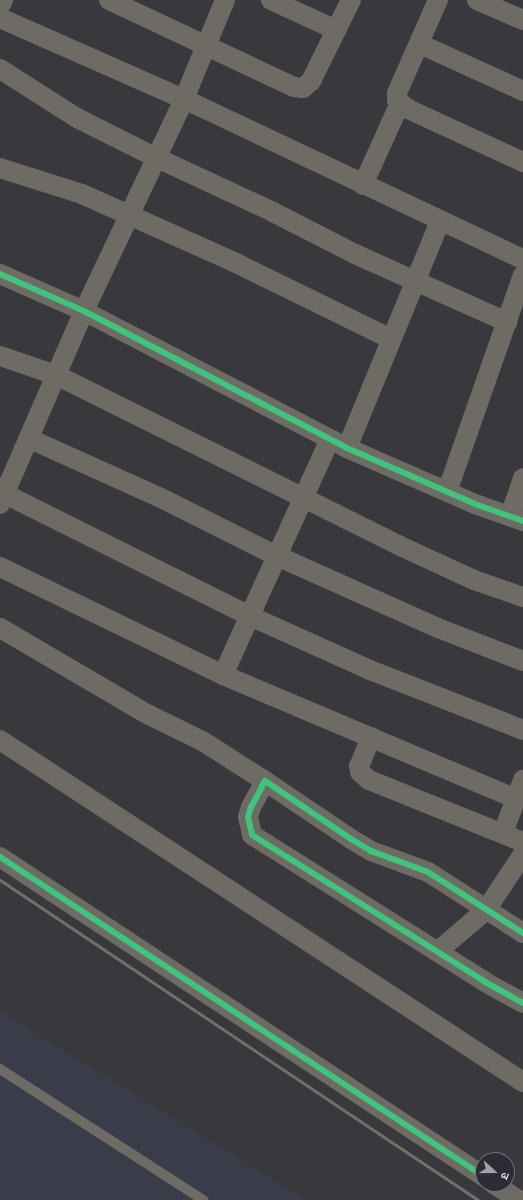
<!DOCTYPE html>
<meta charset="utf-8">
<style>
body{margin:0}
#map{position:relative;width:523px;height:1200px;overflow:hidden;background:#38383d;font-family:Ubuntu,"Noto Sans Devanagari",sans-serif}
div>[style]{position:absolute}
.built>*{inset:0;background:#3b3c49}
.lane>*{height:10px;margin:-5px;padding:0 5px;transform-origin:5px;border-radius:5px;background:#6d6b63}
.street>*{height:20px;margin:-10px;padding:0 10px;transform-origin:10px;border-radius:10px;background:#6d6b63}
.rail>*{height:3px;margin:-1.5px;padding:0 1.5px;transform-origin:1.5px;border-radius:1.5px;background:#706f6d}
.cycleway>*{height:6px;margin:-3px;padding:0 3px;transform-origin:3px;border-radius:3px;background:#40c37c}
span{translate:-50% -50%;white-space:nowrap;text-align:center;line-height:1.15;-webkit-text-stroke:3px #2c2c35;paint-order:stroke}
.north{position:absolute;left:475px;top:1152px;width:40px;height:40px;box-sizing:border-box;background:#2c2c35;border:1px solid #72727a;border-radius:50%;rotate:111deg;font-size:11px;font-weight:700;line-height:16px;text-align:center;color:#dbdce1}
.north::after{content:'';display:block;margin:auto;width:14px;height:18px;background:#a2a3a8;clip-path:polygon(50% 0,100% 100%,50% 72%,0 100%)}
</style>
<div id="map">
<div class="built">
<i style="clip-path:polygon(0 1011px,307px 1200px,0 1200px)"></i>
</div>
<div class="lane">
<i style="left:0;top:1069px;width:242px;rotate:32.8deg"></i>
</div>
<div class="street">
<i style="left:109px;top:0;width:204px;rotate:25.2deg"></i>
<i style="left:294px;top:87px;width:9px;rotate:6deg"></i>
<i style="left:303px;top:88px;width:11px;rotate:-41deg"></i>
<i style="left:311px;top:81px;width:90px;rotate:-63.7deg"></i>
<i style="left:271px;top:0;width:72px;rotate:24.8deg"></i>
<i style="left:438px;top:0;width:102px;rotate:113.8deg"></i>
<i style="left:397px;top:93px;width:7px;rotate:90deg"></i>
<i style="left:397px;top:100px;width:14px;rotate:39deg"></i>
<i style="left:408px;top:109px;width:127px;rotate:24.7deg"></i>
<i style="left:477px;top:0;width:50px;rotate:23.5deg"></i>
<i style="left:0;top:6px;width:7px;rotate:-63deg"></i>
<i style="left:0;top:18px;width:201px;rotate:23.8deg"></i>
<i style="left:184px;top:99px;width:375px;rotate:25.3deg"></i>
<i style="left:420px;top:44px;width:113px;rotate:24.5deg"></i>
<i style="left:0;top:69px;width:91px;rotate:32.5deg"></i>
<i style="left:77px;top:118px;width:89px;rotate:26.6deg"></i>
<i style="left:157px;top:158px;width:126px;rotate:24.9deg"></i>
<i style="left:271px;top:211px;width:94px;rotate:27.1deg"></i>
<i style="left:355px;top:254px;width:167px;rotate:24.1deg"></i>
<i style="left:0;top:168px;width:86px;rotate:17.6deg"></i>
<i style="left:82px;top:194px;width:167px;rotate:24.1deg"></i>
<i style="left:234px;top:262px;width:175px;rotate:26.1deg"></i>
<i style="left:363px;top:185px;width:90px;rotate:-65.7deg"></i>
<i style="left:0;top:274px;width:92px;rotate:23.8deg"></i>
<i style="left:84px;top:311px;width:297px;rotate:27.5deg"></i>
<i style="left:347px;top:448px;width:140px;rotate:23.6deg"></i>
<i style="left:475px;top:504px;width:51px;rotate:19.5deg"></i>
<i style="left:0;top:356px;width:59px;rotate:18.7deg"></i>
<i style="left:56px;top:375px;width:382px;rotate:26.4deg"></i>
<i style="left:398px;top:545px;width:84px;rotate:24.7deg"></i>
<i style="left:474px;top:580px;width:52px;rotate:19.1deg"></i>
<i style="left:30px;top:439px;width:144px;rotate:24.2deg"></i>
<i style="left:161px;top:498px;width:130px;rotate:26.6deg"></i>
<i style="left:277px;top:556px;width:176px;rotate:24.1deg"></i>
<i style="left:438px;top:628px;width:91px;rotate:21.2deg"></i>
<i style="left:347px;top:448px;width:245px;rotate:-67.7deg"></i>
<i style="left:447px;top:492px;width:230px;rotate:-70.7deg"></i>
<i style="left:5px;top:494px;width:274px;rotate:26.5deg"></i>
<i style="left:250px;top:616px;width:132px;rotate:24.2deg"></i>
<i style="left:370px;top:670px;width:164px;rotate:21.4deg"></i>
<i style="left:0;top:504px;width:210px;rotate:-66.5deg"></i>
<i style="left:84px;top:311px;width:234px;rotate:-64.7deg"></i>
<i style="left:184px;top:99px;width:107px;rotate:-67.5deg"></i>
<i style="left:510px;top:516px;width:40px;rotate:-71.1deg"></i>
<i style="left:0;top:567px;width:248px;rotate:25.8deg"></i>
<i style="left:223px;top:675px;width:318px;rotate:22.9deg"></i>
<i style="left:0;top:628px;width:173px;rotate:30.3deg"></i>
<i style="left:149px;top:715px;width:61px;rotate:26.1deg"></i>
<i style="left:204px;top:742px;width:72px;rotate:32.6deg"></i>
<i style="left:223px;top:675px;width:259px;rotate:-65.6deg"></i>
<i style="left:371px;top:737px;width:31px;rotate:112deg"></i>
<i style="left:359px;top:766px;width:6px;rotate:81deg"></i>
<i style="left:360px;top:772px;width:12px;rotate:42deg"></i>
<i style="left:369px;top:780px;width:166px;rotate:21.9deg"></i>
<i style="left:0;top:740px;width:625px;rotate:33.18deg"></i>
<i style="left:503px;top:833px;width:57px;rotate:-69.3deg"></i>
<i style="left:0;top:857px;width:579px;rotate:33.44deg"></i>
<i style="left:523px;top:933px;width:113px;rotate:-147.3deg"></i>
<i style="left:428px;top:872px;width:61px;rotate:-159.8deg"></i>
<i style="left:371px;top:851px;width:23px;rotate:-149deg"></i>
<i style="left:351px;top:839px;width:104px;rotate:-146deg"></i>
<i style="left:265px;top:781px;width:30px;rotate:118deg"></i>
<i style="left:251px;top:807px;width:10px;rotate:107deg"></i>
<i style="left:248px;top:817px;width:18px;rotate:77deg"></i>
<i style="left:252px;top:835px;width:275px;rotate:32.2deg"></i>
<i style="left:485px;top:982px;width:43px;rotate:28.9deg"></i>
<i style="left:438px;top:951px;width:63px;rotate:-40.5deg"></i>
<i style="left:486px;top:910px;width:67px;rotate:-56.5deg"></i>
<i style="left:494px;top:1184px;width:30px;rotate:33deg"></i>
</div>
<div class="rail">
<i style="left:0;top:880px;width:575px;rotate:33.8deg"></i>
</div>
<div class="cycleway">
<i style="left:0;top:274px;width:92px;rotate:23.8deg"></i>
<i style="left:84px;top:311px;width:297px;rotate:27.5deg"></i>
<i style="left:347px;top:448px;width:140px;rotate:23.6deg"></i>
<i style="left:475px;top:504px;width:51px;rotate:19.5deg"></i>
<i style="left:0;top:857px;width:579px;rotate:33.44deg"></i>
<i style="left:523px;top:933px;width:113px;rotate:-147.3deg"></i>
<i style="left:428px;top:872px;width:61px;rotate:-159.8deg"></i>
<i style="left:371px;top:851px;width:23px;rotate:-149deg"></i>
<i style="left:351px;top:839px;width:104px;rotate:-146deg"></i>
<i style="left:265px;top:781px;width:30px;rotate:118deg"></i>
<i style="left:251px;top:807px;width:10px;rotate:107deg"></i>
<i style="left:248px;top:817px;width:18px;rotate:77deg"></i>
<i style="left:252px;top:835px;width:275px;rotate:32.2deg"></i>
<i style="left:485px;top:982px;width:43px;rotate:28.9deg"></i>
</div>
<div class="north">उ</div>
</div>
